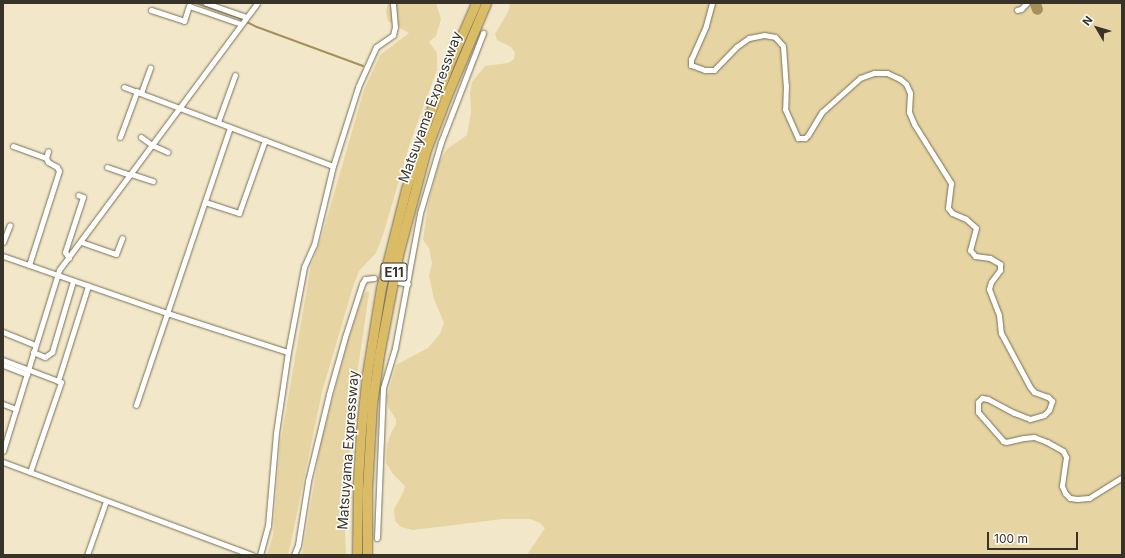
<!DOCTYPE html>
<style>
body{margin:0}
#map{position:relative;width:1125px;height:558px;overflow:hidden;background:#f2e7c9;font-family:Inter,sans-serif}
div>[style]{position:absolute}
.green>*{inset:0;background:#e6d4a2}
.stream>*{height:2px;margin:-1px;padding:0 1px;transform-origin:1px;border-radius:1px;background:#a49059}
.river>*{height:11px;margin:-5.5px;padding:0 5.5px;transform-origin:5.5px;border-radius:5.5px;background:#a49059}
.roads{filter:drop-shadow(0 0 1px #796f54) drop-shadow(0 0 1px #796f54)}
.minor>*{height:5px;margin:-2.5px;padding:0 2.5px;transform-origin:2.5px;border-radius:2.5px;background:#fff}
.motorway>*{height:9px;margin:-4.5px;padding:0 4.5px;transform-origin:4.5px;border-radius:4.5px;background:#dbbc66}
span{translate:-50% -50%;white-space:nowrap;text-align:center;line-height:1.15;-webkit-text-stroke:3px #fff;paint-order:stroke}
.shield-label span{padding:1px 3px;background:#fff;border:1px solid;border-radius:3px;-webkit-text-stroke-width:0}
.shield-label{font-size:13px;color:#373328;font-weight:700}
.street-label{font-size:14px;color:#373328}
.frame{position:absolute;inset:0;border:4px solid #373328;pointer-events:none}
.north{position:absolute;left:1077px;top:8px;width:40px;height:40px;-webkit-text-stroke:3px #fff;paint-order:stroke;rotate:308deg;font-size:11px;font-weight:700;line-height:16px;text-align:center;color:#373328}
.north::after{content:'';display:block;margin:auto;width:14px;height:18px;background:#373328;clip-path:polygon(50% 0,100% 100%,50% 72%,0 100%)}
.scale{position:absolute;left:987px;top:532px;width:91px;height:18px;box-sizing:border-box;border:2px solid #373328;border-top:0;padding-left:5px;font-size:12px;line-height:14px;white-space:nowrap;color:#373328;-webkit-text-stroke:3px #fff;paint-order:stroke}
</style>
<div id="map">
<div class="green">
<i style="clip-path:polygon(388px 3px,436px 3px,441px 19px,436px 36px,429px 42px,437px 53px,437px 70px,410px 143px,383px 235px,376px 253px,359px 271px,352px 290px,322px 392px,289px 552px,286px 555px,267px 555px,273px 535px,280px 445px,311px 265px,320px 242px,364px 90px,380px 55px,409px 33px,388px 21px,386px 12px)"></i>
<i style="clip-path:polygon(510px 3px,1122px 3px,1122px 555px,527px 555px,545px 528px,540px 523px,530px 519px,503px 519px,413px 530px,401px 527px,395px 521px,394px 509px,403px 493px,405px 486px,393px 474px,386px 463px,387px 444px,392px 431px,396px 425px,396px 419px,388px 407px,387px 397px,396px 365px,428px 348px,440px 334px,444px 323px,434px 299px,429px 276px,432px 263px,429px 248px,423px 240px,428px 205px,439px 162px,447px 149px,467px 135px,471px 112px,470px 93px,472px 82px,485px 66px,508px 63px,514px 59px,515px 52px,511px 47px,497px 40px,495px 34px,509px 10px)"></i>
<i style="clip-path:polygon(368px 291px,369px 293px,352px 409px,345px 529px,346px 555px,302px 555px,321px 442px,348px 341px,363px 295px)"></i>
</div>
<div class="stream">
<i style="left:196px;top:3px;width:46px;rotate:19.2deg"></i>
<i style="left:239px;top:18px;width:20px;rotate:27deg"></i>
<i style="left:257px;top:27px;width:113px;rotate:20.2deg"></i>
</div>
<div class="river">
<i style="left:1035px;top:3px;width:6px;rotate:72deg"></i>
</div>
<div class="roads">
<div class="minor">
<i style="left:206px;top:3px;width:42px;rotate:19.3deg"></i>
<i style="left:712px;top:3px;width:24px;rotate:105deg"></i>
<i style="left:706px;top:26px;width:36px;rotate:114deg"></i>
<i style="left:691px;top:59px;width:6px;rotate:90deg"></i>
<i style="left:691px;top:65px;width:15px;rotate:20deg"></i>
<i style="left:705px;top:70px;width:9px"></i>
<i style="left:714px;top:70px;width:32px;rotate:-46deg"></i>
<i style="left:736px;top:47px;width:16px;rotate:-35deg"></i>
<i style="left:749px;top:38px;width:15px;rotate:-11deg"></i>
<i style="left:764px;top:35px;width:11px;rotate:10deg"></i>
<i style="left:775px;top:37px;width:12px;rotate:48deg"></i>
<i style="left:783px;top:46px;width:39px;rotate:86deg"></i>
<i style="left:786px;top:85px;width:24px;rotate:92deg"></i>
<i style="left:785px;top:109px;width:32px;rotate:66deg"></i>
<i style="left:798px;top:138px;width:7px"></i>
<i style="left:805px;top:138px;width:4px;rotate:-45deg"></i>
<i style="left:808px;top:135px;width:27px;rotate:-59deg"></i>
<i style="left:822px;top:112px;width:51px;rotate:-41.8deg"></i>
<i style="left:860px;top:78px;width:15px;rotate:-20deg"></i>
<i style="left:874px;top:73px;width:13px"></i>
<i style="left:887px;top:73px;width:14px;rotate:25deg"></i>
<i style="left:900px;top:79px;width:8px;rotate:40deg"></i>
<i style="left:906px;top:84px;width:10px;rotate:66deg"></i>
<i style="left:910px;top:93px;width:19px;rotate:93deg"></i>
<i style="left:909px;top:112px;width:13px;rotate:67deg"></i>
<i style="left:914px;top:124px;width:70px;rotate:57.9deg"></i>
<i style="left:951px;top:183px;width:25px;rotate:97deg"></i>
<i style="left:948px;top:208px;width:6px;rotate:51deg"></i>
<i style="left:952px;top:213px;width:15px;rotate:23deg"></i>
<i style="left:966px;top:219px;width:13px;rotate:42deg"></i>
<i style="left:976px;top:228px;width:23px;rotate:105deg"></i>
<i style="left:970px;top:250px;width:8px;rotate:50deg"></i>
<i style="left:975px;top:256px;width:15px;rotate:8deg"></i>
<i style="left:990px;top:258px;width:12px;rotate:31deg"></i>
<i style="left:1000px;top:264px;width:6px;rotate:90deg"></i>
<i style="left:1000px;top:270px;width:15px;rotate:127deg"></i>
<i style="left:991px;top:282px;width:7px;rotate:106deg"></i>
<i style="left:989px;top:289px;width:28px;rotate:69deg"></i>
<i style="left:999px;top:315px;width:18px;rotate:84deg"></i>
<i style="left:1001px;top:333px;width:61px;rotate:61.8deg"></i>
<i style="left:1030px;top:387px;width:6px;rotate:51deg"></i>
<i style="left:1034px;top:392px;width:15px;rotate:20deg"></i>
<i style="left:1048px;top:397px;width:6px;rotate:45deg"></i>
<i style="left:1052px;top:401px;width:9px;rotate:108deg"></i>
<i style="left:1049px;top:410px;width:7px;rotate:135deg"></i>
<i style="left:1044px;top:415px;width:15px;rotate:164deg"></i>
<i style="left:1030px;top:419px;width:17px;rotate:-159deg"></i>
<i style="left:1014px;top:413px;width:30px;rotate:-152deg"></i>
<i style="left:988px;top:399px;width:6px;rotate:-171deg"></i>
<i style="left:982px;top:398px;width:6px;rotate:135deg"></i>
<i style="left:978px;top:402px;width:10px;rotate:90deg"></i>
<i style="left:978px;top:412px;width:38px;rotate:49deg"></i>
<i style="left:1003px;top:441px;width:3px;rotate:18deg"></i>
<i style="left:1006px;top:442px;width:18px;rotate:-13deg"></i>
<i style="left:1024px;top:438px;width:10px;rotate:-6deg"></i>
<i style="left:1034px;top:437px;width:14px;rotate:21deg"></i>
<i style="left:1047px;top:442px;width:18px;rotate:29deg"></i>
<i style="left:1063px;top:451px;width:7px;rotate:63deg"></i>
<i style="left:1066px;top:457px;width:29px;rotate:98deg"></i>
<i style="left:1062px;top:486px;width:8px;rotate:67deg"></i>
<i style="left:1065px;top:493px;width:7px;rotate:45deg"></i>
<i style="left:1070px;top:498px;width:7px;rotate:8deg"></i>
<i style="left:1077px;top:499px;width:12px;rotate:-5deg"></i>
<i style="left:1089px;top:498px;width:39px;rotate:-32deg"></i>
<i style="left:151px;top:10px;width:35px;rotate:18deg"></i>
<i style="left:184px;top:21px;width:16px;rotate:-72deg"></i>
<i style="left:189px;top:6px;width:55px;rotate:19.1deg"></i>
<i style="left:1017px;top:10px;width:4px;rotate:-14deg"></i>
<i style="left:1021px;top:9px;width:8px;rotate:-45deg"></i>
<i style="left:124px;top:87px;width:223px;rotate:20.7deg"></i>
<i style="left:141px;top:93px;width:27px;rotate:-70deg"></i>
<i style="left:218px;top:122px;width:50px;rotate:-70.1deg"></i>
<i style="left:120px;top:137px;width:49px;rotate:-69.7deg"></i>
<i style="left:141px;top:137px;width:14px;rotate:36deg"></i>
<i style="left:152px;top:145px;width:17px;rotate:24deg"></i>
<i style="left:13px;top:146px;width:35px;rotate:20deg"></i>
<i style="left:107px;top:167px;width:24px;rotate:19deg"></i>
<i style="left:131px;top:174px;width:23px;rotate:18deg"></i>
<i style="left:205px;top:202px;width:36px;rotate:18deg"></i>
<i style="left:239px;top:213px;width:77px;rotate:-70.4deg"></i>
<i style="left:3px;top:242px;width:18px;rotate:-68deg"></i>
<i style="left:81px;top:242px;width:37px;rotate:19deg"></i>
<i style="left:116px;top:254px;width:17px;rotate:-69deg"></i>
<i style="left:3px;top:256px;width:174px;rotate:19.2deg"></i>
<i style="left:167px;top:313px;width:127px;rotate:17.9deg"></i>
<i style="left:69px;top:258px;width:7px;rotate:-124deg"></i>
<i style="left:65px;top:252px;width:58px;rotate:-71.9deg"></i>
<i style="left:83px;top:197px;width:5px;rotate:-158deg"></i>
<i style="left:29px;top:265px;width:99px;rotate:-72.3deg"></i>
<i style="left:59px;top:171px;width:4px;rotate:-117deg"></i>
<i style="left:57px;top:167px;width:10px;rotate:-151deg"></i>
<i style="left:48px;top:162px;width:4px;rotate:-117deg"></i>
<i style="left:46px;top:158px;width:7px;rotate:-74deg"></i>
<i style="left:399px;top:282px;width:9px;rotate:13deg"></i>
<i style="left:3px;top:332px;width:35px;rotate:22deg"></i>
<i style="left:33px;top:352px;width:13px;rotate:23deg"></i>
<i style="left:45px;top:357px;width:9px;rotate:-36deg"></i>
<i style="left:52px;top:352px;width:74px;rotate:-73.5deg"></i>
<i style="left:3px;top:360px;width:62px;rotate:20.8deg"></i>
<i style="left:61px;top:382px;width:95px;rotate:109deg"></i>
<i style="left:3px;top:365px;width:26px;rotate:21deg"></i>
<i style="left:58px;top:381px;width:100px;rotate:-72.5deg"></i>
<i style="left:3px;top:404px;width:14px;rotate:21deg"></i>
<i style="left:136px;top:405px;width:293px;rotate:-71.3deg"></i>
<i style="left:3px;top:451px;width:189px;rotate:-72.8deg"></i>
<i style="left:59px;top:270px;width:332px;rotate:-53.4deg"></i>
<i style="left:3px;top:462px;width:266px;rotate:20.5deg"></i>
<i style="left:377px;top:538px;width:150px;rotate:-87.7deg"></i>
<i style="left:383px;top:388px;width:42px;rotate:-73.3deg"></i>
<i style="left:395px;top:348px;width:137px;rotate:-79.5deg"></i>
<i style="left:420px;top:213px;width:74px;rotate:-73.5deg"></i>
<i style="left:441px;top:142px;width:117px;rotate:-68.9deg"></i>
<i style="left:87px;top:555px;width:57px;rotate:-70.6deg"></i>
<i style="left:260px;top:555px;width:30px;rotate:-75deg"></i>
<i style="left:268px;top:526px;width:93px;rotate:-85.1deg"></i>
<i style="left:276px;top:433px;width:82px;rotate:-81.6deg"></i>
<i style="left:288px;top:352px;width:86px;rotate:-79.3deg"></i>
<i style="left:304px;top:267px;width:24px;rotate:-66deg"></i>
<i style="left:314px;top:245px;width:81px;rotate:-76.5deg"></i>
<i style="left:333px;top:166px;width:83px;rotate:-72.4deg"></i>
<i style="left:358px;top:87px;width:44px;rotate:-65.8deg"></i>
<i style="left:376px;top:47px;width:21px;rotate:-35deg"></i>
<i style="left:393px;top:35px;width:8px;rotate:-76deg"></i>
<i style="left:395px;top:27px;width:24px;rotate:-95deg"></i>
<i style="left:294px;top:555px;width:11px;rotate:-68deg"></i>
<i style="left:298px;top:545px;width:65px;rotate:-81.1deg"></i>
<i style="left:308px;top:481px;width:89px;rotate:-76.4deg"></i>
<i style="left:329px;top:394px;width:59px;rotate:-74.3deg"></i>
<i style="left:345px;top:337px;width:56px;rotate:-72.2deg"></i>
<i style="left:362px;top:284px;width:6px;rotate:-59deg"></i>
<i style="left:365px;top:279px;width:9px;rotate:-6deg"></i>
</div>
<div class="motorway">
<i style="left:357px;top:555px;width:74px;rotate:-89.2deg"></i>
<i style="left:358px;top:481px;width:51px;rotate:-86.6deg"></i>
<i style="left:361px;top:430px;width:56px;rotate:-83.9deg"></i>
<i style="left:367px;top:374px;width:87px;rotate:-80.8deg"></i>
<i style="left:381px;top:288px;width:102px;rotate:-75.8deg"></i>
<i style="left:406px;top:189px;width:71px;rotate:-72.8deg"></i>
<i style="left:427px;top:121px;width:63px;rotate:-68.7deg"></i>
<i style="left:450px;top:62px;width:64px;rotate:-66.2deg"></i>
<i style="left:367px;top:555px;width:65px;rotate:-90deg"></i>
<i style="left:367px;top:490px;width:86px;rotate:-86.7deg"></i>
<i style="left:372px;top:404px;width:49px;rotate:-81.9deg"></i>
<i style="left:379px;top:355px;width:102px;rotate:-79.2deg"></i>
<i style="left:398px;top:255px;width:109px;rotate:-75.1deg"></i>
<i style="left:426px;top:150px;width:59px;rotate:-69.1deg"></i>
<i style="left:447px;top:95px;width:100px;rotate:-67deg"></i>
</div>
</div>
<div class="shield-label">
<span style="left:394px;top:272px">E11</span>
</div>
<div class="street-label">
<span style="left:430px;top:107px;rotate:-70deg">Matsuyama Expressway</span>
<span style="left:348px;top:450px;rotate:-86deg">Matsuyama Expressway</span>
</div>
<div class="frame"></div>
<div class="north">N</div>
<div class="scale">100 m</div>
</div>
